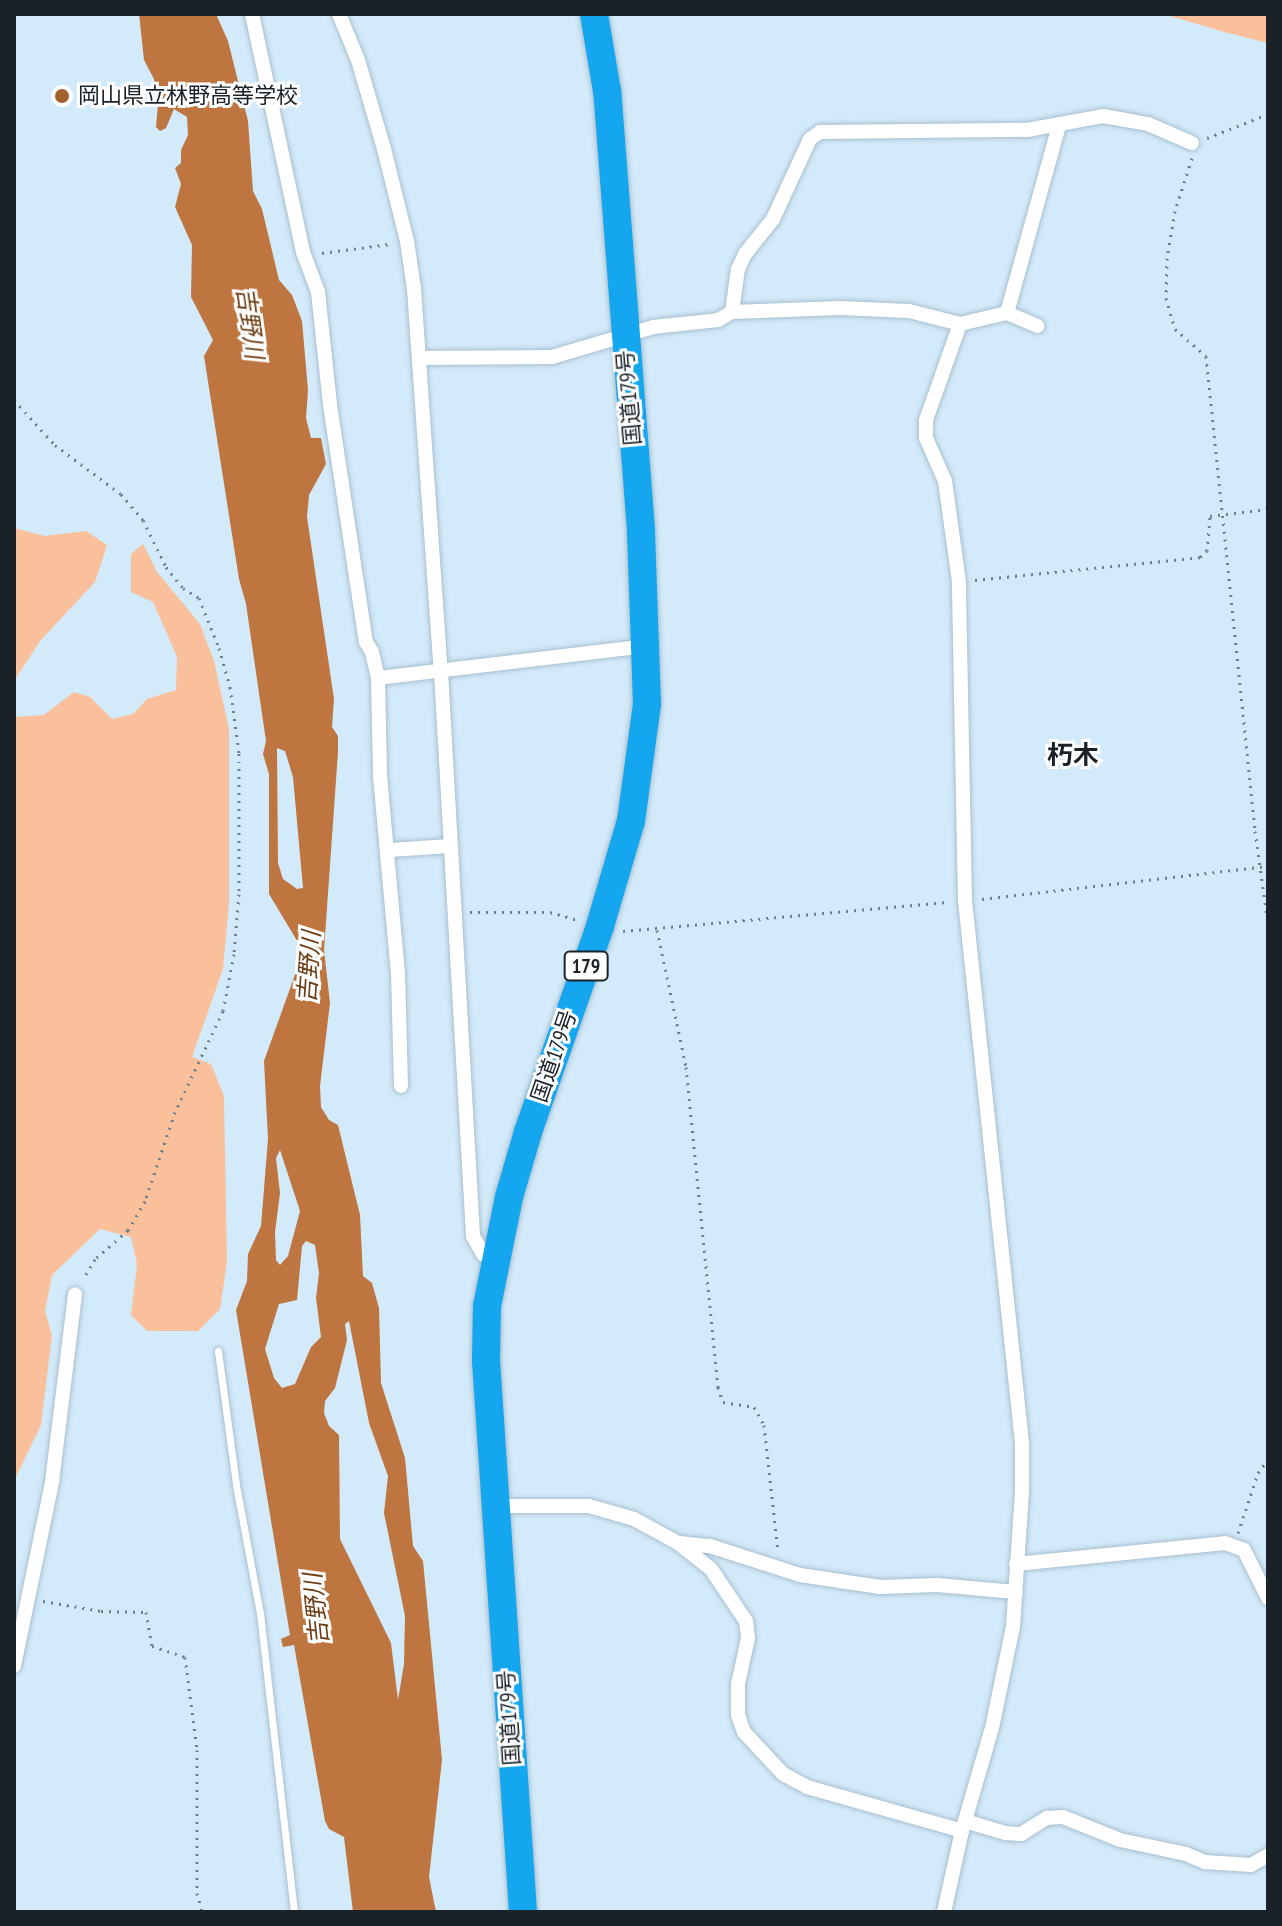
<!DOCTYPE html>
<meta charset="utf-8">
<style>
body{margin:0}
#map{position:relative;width:1282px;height:1926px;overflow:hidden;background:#d3eafa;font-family:"PT Sans Narrow","Noto Sans JP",sans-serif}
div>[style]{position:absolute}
.green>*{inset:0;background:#f9c09b}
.water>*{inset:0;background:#be7540}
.path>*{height:3px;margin-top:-1.5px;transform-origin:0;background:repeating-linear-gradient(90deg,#71808b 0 2px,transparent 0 8px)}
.roads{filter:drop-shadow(0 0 2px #a9bfce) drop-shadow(0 0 2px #a9bfce)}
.lane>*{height:7px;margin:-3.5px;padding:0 3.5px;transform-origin:3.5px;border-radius:3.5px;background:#fff}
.street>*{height:14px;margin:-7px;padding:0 7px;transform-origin:7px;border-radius:7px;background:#fff}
.highway>*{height:28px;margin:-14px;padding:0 14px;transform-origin:14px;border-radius:14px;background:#14a6ee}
.dots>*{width:22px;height:22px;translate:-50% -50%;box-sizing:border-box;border:4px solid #fff;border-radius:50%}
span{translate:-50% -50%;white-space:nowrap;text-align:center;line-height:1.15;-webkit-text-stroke:6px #fff;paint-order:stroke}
.shield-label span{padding:2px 6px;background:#fff;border:2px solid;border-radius:6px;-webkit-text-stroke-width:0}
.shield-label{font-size:20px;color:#1a2228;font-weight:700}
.poi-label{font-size:22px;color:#1a2228}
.left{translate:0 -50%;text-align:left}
.street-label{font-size:22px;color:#1a2228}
.water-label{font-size:24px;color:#6e3d15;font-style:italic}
.quarter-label{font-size:26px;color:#1a2228;font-weight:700}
.frame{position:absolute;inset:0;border:16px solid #1a2228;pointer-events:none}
</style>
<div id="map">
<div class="green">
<i style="clip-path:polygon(1163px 14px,1268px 14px,1268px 43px,1228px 33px)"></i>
<i style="clip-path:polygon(14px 528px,45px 536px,86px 531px,107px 545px,95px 582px,40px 641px,14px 681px)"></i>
<i style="clip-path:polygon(143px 544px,157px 572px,200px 624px,214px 661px,229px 729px,229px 903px,223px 969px,192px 1057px,211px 1064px,224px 1096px,227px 1262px,220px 1309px,198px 1331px,147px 1331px,131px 1315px,137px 1264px,131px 1237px,100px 1229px,52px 1275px,45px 1311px,52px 1335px,41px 1425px,14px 1481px,14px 717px,44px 715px,74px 692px,90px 697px,112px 719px,133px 714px,147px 699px,176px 690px,177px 657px,153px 602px,131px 592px,131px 554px)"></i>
</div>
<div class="water">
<i style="clip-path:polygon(evenodd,139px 14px,216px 14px,228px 41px,248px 121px,253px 191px,262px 209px,279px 280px,292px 295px,302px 321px,308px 390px,306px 418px,311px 438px,321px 438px,326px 464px,309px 495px,307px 517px,334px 699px,332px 727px,338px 736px,338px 752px,324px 950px,330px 1003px,320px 1086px,321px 1107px,329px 1120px,338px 1125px,360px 1215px,363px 1276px,372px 1283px,379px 1308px,381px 1383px,405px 1458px,413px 1546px,423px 1561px,442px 1760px,429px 1877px,436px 1912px,353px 1912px,344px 1837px,329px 1829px,325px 1821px,294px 1645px,283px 1647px,281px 1639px,290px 1635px,236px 1310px,247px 1281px,248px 1254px,261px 1226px,268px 1139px,264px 1061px,301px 958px,299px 944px,269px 894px,269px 774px,263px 754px,266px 741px,246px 604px,239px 579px,204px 356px,213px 340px,191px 297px,192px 245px,175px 207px,181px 184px,175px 168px,181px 163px,181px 150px,188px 135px,187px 117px,174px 109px,166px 128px,160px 131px,156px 127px,158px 104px,154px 79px,144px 60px,139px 14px,277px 748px,285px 751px,293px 777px,303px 888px,297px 889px,283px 879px,278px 863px,277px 748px,139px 14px,280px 1150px,300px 1211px,288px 1256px,280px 1265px,276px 1260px,275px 1232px,280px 1193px,276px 1158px,280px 1150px,139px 14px,306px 1241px,315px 1245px,319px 1273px,316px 1298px,321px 1337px,311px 1347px,295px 1384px,282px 1388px,274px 1378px,265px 1349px,279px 1304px,297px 1300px,302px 1246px,306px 1241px,139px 14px,349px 1321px,369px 1423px,388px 1476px,384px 1513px,405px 1616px,404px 1664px,398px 1700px,391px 1643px,340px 1539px,339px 1435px,329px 1426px,324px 1413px,325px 1401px,335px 1388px,347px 1340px,345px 1324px,349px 1321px)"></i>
</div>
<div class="path">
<i style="left:1207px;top:138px;width:66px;rotate:-21.5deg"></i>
<i style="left:1192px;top:158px;width:56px;rotate:107.8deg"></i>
<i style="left:1175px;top:211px;width:48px;rotate:99.7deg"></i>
<i style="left:1167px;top:258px;width:40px;rotate:91.4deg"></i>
<i style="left:1166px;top:298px;width:32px;rotate:74deg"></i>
<i style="left:1175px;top:329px;width:41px;rotate:41.1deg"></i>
<i style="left:1206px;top:356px;width:478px;rotate:84.1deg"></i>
<i style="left:1255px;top:831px;width:93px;rotate:82deg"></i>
<i style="left:322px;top:253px;width:68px;rotate:-7.7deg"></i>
<i style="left:14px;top:400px;width:61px;rotate:47.7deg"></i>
<i style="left:55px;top:445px;width:82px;rotate:36.6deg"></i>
<i style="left:121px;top:494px;width:34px;rotate:50deg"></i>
<i style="left:143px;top:520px;width:52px;rotate:63.9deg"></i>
<i style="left:166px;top:567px;width:27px;rotate:51deg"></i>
<i style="left:183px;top:588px;width:19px;rotate:32deg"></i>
<i style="left:199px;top:598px;width:54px;rotate:68.2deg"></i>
<i style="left:219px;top:648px;width:41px;rotate:74.2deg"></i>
<i style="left:230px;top:687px;width:67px;rotate:82.2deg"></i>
<i style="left:239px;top:753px;width:141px;rotate:90deg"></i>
<i style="left:239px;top:894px;width:60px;rotate:94.8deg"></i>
<i style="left:234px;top:954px;width:58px;rotate:100.9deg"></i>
<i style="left:223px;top:1011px;width:112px;rotate:115.4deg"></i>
<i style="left:175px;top:1112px;width:94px;rotate:108.6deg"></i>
<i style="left:145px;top:1201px;width:34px;rotate:120deg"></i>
<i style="left:128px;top:1230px;width:44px;rotate:138.7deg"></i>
<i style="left:95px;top:1259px;width:24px;rotate:120deg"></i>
<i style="left:975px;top:580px;width:226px;rotate:-5.8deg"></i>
<i style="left:1200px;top:557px;width:9px;rotate:-41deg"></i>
<i style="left:1207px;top:551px;width:35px;rotate:-85deg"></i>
<i style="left:1210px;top:516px;width:58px;rotate:-6.9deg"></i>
<i style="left:982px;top:899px;width:288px;rotate:-6.6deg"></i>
<i style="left:470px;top:912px;width:80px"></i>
<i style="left:550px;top:912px;width:29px;rotate:16deg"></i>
<i style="left:657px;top:930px;width:140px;rotate:78deg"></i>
<i style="left:686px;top:1067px;width:322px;rotate:84.3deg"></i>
<i style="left:718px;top:1387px;width:16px;rotate:72deg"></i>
<i style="left:723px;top:1402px;width:31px;rotate:9deg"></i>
<i style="left:754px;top:1407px;width:21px;rotate:61deg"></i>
<i style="left:764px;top:1425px;width:127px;rotate:83.7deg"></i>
<i style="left:623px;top:931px;width:328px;rotate:-5.1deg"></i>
<i style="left:1238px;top:1533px;width:63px;rotate:-71.6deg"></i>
<i style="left:1258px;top:1473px;width:17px;rotate:-54deg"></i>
<i style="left:43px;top:1601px;width:59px;rotate:9.8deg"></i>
<i style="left:101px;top:1611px;width:45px;rotate:1.3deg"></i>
<i style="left:146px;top:1612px;width:35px;rotate:80deg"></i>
<i style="left:152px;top:1646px;width:35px;rotate:18deg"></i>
<i style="left:185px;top:1657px;width:94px;rotate:82.6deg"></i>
<i style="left:197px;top:1750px;width:143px;rotate:90deg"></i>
<i style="left:197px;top:1893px;width:20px;rotate:75deg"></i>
</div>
<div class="roads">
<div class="lane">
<i style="left:218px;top:1351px;width:135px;rotate:82.3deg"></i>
<i style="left:236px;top:1485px;width:130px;rotate:79.4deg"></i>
<i style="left:260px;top:1613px;width:301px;rotate:83.5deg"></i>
</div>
<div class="street">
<i style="left:252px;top:14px;width:243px;rotate:77.9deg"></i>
<i style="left:303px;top:252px;width:43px;rotate:69.4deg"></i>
<i style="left:318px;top:292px;width:114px;rotate:83.9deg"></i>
<i style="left:330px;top:405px;width:240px;rotate:81.4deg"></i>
<i style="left:366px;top:642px;width:12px;rotate:59deg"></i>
<i style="left:372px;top:652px;width:27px;rotate:77deg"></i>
<i style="left:378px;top:678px;width:98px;rotate:88.8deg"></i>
<i style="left:380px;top:776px;width:197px;rotate:84.8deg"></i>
<i style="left:398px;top:972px;width:114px;rotate:88.5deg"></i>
<i style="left:339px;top:14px;width:50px;rotate:67.6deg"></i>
<i style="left:358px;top:60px;width:93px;rotate:73.7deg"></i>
<i style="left:384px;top:149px;width:95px;rotate:76deg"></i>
<i style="left:407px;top:241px;width:49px;rotate:81.7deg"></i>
<i style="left:414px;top:289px;width:384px;rotate:86deg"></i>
<i style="left:441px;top:672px;width:565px;rotate:86.75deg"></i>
<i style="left:473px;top:1236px;width:21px;rotate:61deg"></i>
<i style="left:483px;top:1254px;width:14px;rotate:30deg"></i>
<i style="left:732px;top:312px;width:108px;rotate:-2.1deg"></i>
<i style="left:840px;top:308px;width:69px;rotate:2.5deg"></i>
<i style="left:909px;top:311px;width:53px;rotate:14.3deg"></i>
<i style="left:960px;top:324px;width:48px;rotate:-13.2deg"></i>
<i style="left:1007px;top:313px;width:33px;rotate:23deg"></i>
<i style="left:1007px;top:313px;width:195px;rotate:-74.5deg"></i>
<i style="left:421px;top:358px;width:131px;rotate:-0.4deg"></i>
<i style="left:552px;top:357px;width:105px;rotate:-16.5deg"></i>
<i style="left:653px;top:327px;width:65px;rotate:-6.1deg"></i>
<i style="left:718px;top:320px;width:16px;rotate:-30deg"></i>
<i style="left:732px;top:312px;width:43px;rotate:-82.1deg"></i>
<i style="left:738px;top:269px;width:17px;rotate:-65deg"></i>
<i style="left:745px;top:254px;width:45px;rotate:-51.3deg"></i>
<i style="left:773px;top:219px;width:88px;rotate:-65.2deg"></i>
<i style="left:810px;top:139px;width:12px;rotate:-35deg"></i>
<i style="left:820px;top:132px;width:207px;rotate:-0.6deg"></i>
<i style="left:1027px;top:130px;width:77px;rotate:-10.4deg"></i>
<i style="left:1103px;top:116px;width:46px;rotate:10.1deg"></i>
<i style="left:1148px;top:124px;width:48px;rotate:23.4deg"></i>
<i style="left:378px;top:678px;width:271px;rotate:-6.8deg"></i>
<i style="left:389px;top:850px;width:62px;rotate:-3.7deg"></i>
<i style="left:495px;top:1506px;width:94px"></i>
<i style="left:589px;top:1506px;width:47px;rotate:16.1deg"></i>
<i style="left:634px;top:1519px;width:50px;rotate:28.6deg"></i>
<i style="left:678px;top:1543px;width:42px;rotate:38.2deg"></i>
<i style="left:711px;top:1569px;width:63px;rotate:56.1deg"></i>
<i style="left:746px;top:1621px;width:17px;rotate:83deg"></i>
<i style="left:748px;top:1638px;width:47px;rotate:102.3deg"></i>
<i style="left:738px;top:1684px;width:31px;rotate:90deg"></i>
<i style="left:738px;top:1715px;width:18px;rotate:71deg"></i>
<i style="left:744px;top:1732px;width:57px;rotate:47.1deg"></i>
<i style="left:783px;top:1774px;width:27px;rotate:28deg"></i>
<i style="left:807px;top:1787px;width:161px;rotate:15.8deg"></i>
<i style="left:679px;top:1543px;width:31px;rotate:6deg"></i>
<i style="left:710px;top:1546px;width:95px;rotate:17.9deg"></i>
<i style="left:800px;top:1575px;width:81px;rotate:8.5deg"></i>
<i style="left:880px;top:1587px;width:57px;rotate:-2deg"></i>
<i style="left:937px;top:1585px;width:79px;rotate:5.1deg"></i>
<i style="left:1016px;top:1564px;width:210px;rotate:-5.7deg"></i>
<i style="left:1225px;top:1543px;width:20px;rotate:20deg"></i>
<i style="left:1244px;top:1550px;width:54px;rotate:63.4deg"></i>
<i style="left:14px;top:1666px;width:188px;rotate:-78.3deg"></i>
<i style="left:52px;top:1482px;width:189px;rotate:-83deg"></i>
<i style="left:965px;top:1821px;width:42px;rotate:16.7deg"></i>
<i style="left:1005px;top:1833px;width:16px;rotate:4deg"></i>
<i style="left:1021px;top:1834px;width:31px;rotate:-32deg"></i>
<i style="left:1047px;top:1818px;width:16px;rotate:-4deg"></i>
<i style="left:1063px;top:1817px;width:61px;rotate:22deg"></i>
<i style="left:1120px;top:1840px;width:67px;rotate:12deg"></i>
<i style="left:1186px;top:1854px;width:21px;rotate:23deg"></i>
<i style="left:1205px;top:1862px;width:46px;rotate:3.7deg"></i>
<i style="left:1251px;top:1865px;width:20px;rotate:-30deg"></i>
<i style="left:944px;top:1912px;width:83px;rotate:-77.5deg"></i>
<i style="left:962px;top:1831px;width:107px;rotate:-73.8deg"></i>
<i style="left:992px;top:1728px;width:103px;rotate:-78.3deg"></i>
<i style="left:1013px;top:1627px;width:137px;rotate:-86.2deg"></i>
<i style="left:1022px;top:1490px;width:47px;rotate:-90deg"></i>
<i style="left:1022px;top:1443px;width:545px;rotate:-96deg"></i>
<i style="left:965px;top:901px;width:319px;rotate:-91.1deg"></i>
<i style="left:959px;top:582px;width:102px;rotate:-97.9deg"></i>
<i style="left:945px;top:481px;width:47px;rotate:-113.8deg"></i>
<i style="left:926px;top:438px;width:18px;rotate:-90deg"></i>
<i style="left:926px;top:420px;width:102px;rotate:-70.5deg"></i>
</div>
<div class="highway">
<i style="left:523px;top:1912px;width:552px;rotate:-93.84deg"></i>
<i style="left:486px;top:1361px;width:55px;rotate:-89deg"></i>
<i style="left:487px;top:1306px;width:111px;rotate:-78.6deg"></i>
<i style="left:509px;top:1197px;width:68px;rotate:-73.7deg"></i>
<i style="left:528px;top:1132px;width:218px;rotate:-70.7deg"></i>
<i style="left:600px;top:926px;width:109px;rotate:-73.6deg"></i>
<i style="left:631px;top:821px;width:118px;rotate:-82.2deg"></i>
<i style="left:647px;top:704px;width:174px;rotate:-92deg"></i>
<i style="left:641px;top:530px;width:440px;rotate:-94.4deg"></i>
<i style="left:607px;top:91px;width:78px;rotate:-99.6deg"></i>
</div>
</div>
<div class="dots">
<i style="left:62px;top:96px;background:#a4612f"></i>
</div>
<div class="shield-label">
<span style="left:586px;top:966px">179</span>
</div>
<div class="poi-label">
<span class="left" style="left:78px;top:96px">岡山県立林野高等学校</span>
</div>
<div class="street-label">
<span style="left:629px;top:398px;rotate:-95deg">国道179号</span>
<span style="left:554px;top:1056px;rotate:-71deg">国道179号</span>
<span style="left:509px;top:1718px;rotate:-94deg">国道179号</span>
</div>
<div class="water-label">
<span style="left:250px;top:323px;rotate:82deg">吉野川</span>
<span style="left:309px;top:967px;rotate:-86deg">吉野川</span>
<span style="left:316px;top:1609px;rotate:-96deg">吉野川</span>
</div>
<div class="quarter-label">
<span style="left:1073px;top:755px">朽木</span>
</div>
<div class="frame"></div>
</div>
